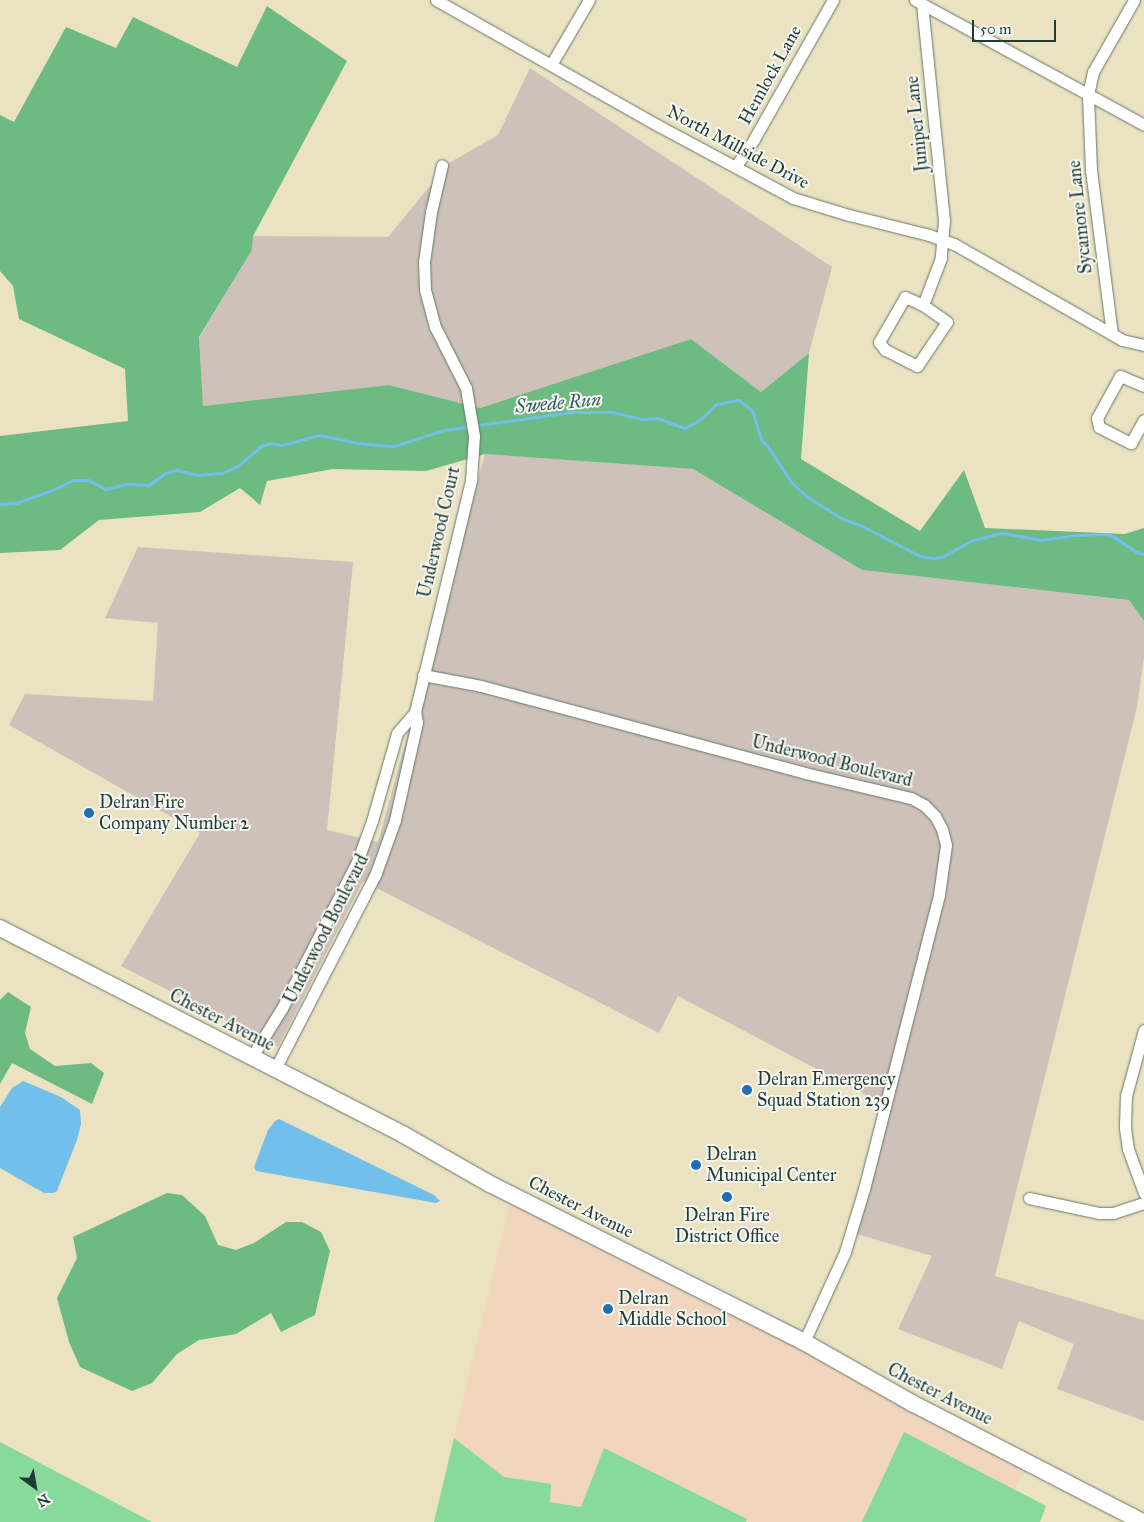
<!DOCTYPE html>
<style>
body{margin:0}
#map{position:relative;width:1144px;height:1522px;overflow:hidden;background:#ebe2c2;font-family:"IM FELL Great Primer",serif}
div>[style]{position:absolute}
.built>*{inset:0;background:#f1d5bd}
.industrial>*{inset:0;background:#cec1ba}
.green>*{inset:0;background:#87da9b}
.forest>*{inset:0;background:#6dba83}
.water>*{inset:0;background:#71bfeb}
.stream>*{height:3px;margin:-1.5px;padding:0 1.5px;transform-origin:1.5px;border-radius:1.5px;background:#71bfeb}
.roads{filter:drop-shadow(0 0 1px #676) drop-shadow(0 0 1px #676)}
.street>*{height:11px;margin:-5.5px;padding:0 5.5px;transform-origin:5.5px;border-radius:5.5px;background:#fff}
.secondary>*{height:16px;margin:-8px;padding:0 8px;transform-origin:8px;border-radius:8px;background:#fff}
.dots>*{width:14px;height:14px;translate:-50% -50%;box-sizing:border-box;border:2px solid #f6f6f2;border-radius:50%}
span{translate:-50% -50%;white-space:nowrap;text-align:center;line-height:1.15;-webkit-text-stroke:4px #f6f6f2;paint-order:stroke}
.street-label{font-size:18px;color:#1f3d34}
.poi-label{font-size:18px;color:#1f3d34}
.left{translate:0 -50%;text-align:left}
.water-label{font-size:19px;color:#345e62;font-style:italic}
.north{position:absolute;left:10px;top:1462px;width:50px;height:50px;-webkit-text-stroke:4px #f6f6f2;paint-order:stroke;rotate:148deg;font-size:14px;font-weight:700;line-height:20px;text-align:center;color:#1f3d34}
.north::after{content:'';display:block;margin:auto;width:18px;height:22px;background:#1f3d34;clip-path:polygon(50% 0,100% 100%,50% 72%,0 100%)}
.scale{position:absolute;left:972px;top:20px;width:84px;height:22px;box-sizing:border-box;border:2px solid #1f3d34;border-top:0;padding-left:6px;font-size:15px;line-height:18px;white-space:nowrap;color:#1f3d34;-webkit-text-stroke:4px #f6f6f2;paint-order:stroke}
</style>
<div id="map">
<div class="built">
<i style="clip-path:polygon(512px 1194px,1026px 1461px,1004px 1522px,434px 1522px)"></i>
</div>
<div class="industrial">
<i style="clip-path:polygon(530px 68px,832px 267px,809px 353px,761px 392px,691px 339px,480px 408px,389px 385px,203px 406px,199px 338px,252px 250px,253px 236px,388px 237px,449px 163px,498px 135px)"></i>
<i style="clip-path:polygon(485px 454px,693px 469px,862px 570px,1129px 600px,1144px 621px,1144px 657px,1137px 707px,995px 1276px,1144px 1320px,1144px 1421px,1057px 1389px,1074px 1344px,1019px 1321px,1002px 1369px,898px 1329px,932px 1256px,850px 1232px,883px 1104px,678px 996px,659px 1033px,363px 881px,278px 1047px,121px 966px,200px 833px,9px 725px,25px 694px,153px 701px,158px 623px,105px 618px,138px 547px,353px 562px,327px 830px,378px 842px)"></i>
</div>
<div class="green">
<i style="clip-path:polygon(904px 1432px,1046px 1506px,1040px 1522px,862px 1522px)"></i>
<i style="clip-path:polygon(454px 1438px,504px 1477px,551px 1484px,550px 1502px,581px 1507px,604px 1448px,747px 1519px,746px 1522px,434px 1522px)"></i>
<i style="clip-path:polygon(0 1442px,152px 1522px,0 1522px)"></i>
</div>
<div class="forest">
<i style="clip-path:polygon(267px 6px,347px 61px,253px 236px,252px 250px,199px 337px,203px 406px,389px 385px,480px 408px,691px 339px,761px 392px,809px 353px,801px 459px,920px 531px,964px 470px,985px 528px,1125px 534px,1144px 528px,1144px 621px,1129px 600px,862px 570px,693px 469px,485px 454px,426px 471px,333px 469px,267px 481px,260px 505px,240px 488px,200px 512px,99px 520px,60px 550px,0 553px,0 436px,128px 421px,125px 369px,19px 319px,13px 286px,0 271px,0 115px,14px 122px,66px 27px,116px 48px,133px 17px,237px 67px)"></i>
<i style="clip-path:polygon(8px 992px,31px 1007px,25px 1033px,30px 1049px,55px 1066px,91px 1063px,104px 1073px,92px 1104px,12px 1063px,0 1084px,0 1000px)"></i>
<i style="clip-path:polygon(167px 1193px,182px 1195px,205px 1216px,218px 1245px,236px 1250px,254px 1243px,286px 1222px,302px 1222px,321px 1232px,330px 1251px,315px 1315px,281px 1332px,271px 1313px,236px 1334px,199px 1340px,177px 1354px,152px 1383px,132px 1391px,80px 1367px,69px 1342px,57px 1298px,77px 1258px,73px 1237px)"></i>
</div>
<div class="water">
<i style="clip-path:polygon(23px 1081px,61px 1097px,80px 1110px,81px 1124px,77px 1140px,57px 1191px,53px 1193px,44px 1193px,0 1168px,0 1107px,12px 1088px)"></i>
<i style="clip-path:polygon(279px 1119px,434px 1195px,440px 1201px,436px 1203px,256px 1171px,254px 1167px,268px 1130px,275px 1121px)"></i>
</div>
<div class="stream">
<i style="left:0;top:504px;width:16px;rotate:-4deg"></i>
<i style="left:16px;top:503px;width:41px;rotate:-19.7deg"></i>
<i style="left:55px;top:489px;width:20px;rotate:-27deg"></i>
<i style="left:73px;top:480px;width:15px"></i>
<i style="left:88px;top:480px;width:20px;rotate:27deg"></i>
<i style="left:106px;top:489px;width:21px;rotate:-14deg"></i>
<i style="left:126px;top:484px;width:23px;rotate:2deg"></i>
<i style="left:149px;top:485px;width:20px;rotate:-37deg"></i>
<i style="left:165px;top:473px;width:12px;rotate:-14deg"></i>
<i style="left:177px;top:470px;width:21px;rotate:14deg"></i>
<i style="left:197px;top:475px;width:25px;rotate:-5deg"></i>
<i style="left:222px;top:473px;width:17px;rotate:-24deg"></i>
<i style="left:238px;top:466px;width:30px;rotate:-41deg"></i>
<i style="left:261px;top:446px;width:9px;rotate:-18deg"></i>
<i style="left:270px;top:443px;width:12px;rotate:9deg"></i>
<i style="left:282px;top:445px;width:39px;rotate:-15deg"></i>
<i style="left:320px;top:435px;width:38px;rotate:12deg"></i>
<i style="left:357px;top:443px;width:37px;rotate:5deg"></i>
<i style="left:394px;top:446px;width:52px;rotate:-17.7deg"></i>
<i style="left:444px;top:430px;width:129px;rotate:-8deg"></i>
<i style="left:572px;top:412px;width:40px"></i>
<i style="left:612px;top:412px;width:32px;rotate:13deg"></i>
<i style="left:643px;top:419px;width:14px;rotate:-4deg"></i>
<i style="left:657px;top:418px;width:30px;rotate:20deg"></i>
<i style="left:685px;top:428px;width:20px;rotate:-30deg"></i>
<i style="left:702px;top:418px;width:20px;rotate:-45deg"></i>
<i style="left:716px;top:404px;width:23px;rotate:-10deg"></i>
<i style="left:739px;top:400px;width:16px;rotate:38deg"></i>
<i style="left:752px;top:410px;width:31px;rotate:73deg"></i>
<i style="left:761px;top:440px;width:8px;rotate:40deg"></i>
<i style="left:767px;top:445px;width:45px;rotate:56.7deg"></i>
<i style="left:792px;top:483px;width:19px;rotate:43deg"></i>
<i style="left:806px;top:496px;width:41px;rotate:32.2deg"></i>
<i style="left:841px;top:518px;width:25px;rotate:21deg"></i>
<i style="left:864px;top:527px;width:63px;rotate:27.4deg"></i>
<i style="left:920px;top:556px;width:13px;rotate:9deg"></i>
<i style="left:933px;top:558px;width:9px;rotate:-6deg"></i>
<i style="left:942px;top:557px;width:35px;rotate:-29deg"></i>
<i style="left:973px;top:540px;width:30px;rotate:-14deg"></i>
<i style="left:1002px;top:533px;width:40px;rotate:10deg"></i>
<i style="left:1041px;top:540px;width:35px;rotate:-8deg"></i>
<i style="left:1076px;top:535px;width:30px;rotate:-2deg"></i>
<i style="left:1106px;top:534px;width:9px;rotate:21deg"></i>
<i style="left:1114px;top:537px;width:27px;rotate:34deg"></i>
<i style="left:1136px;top:552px;width:8px;rotate:14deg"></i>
</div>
<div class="roads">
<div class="street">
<i style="left:436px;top:0;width:256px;rotate:29.5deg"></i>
<i style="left:659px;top:126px;width:152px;rotate:28.2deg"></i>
<i style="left:793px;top:198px;width:59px;rotate:16.9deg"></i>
<i style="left:849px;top:215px;width:82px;rotate:14deg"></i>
<i style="left:929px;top:235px;width:27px;rotate:20deg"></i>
<i style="left:954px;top:244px;width:193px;rotate:29.7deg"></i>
<i style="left:1122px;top:340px;width:23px;rotate:13deg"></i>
<i style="left:915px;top:0;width:261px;rotate:28.6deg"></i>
<i style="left:922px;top:4px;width:217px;rotate:84.2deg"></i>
<i style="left:944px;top:220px;width:38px;rotate:95deg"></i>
<i style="left:941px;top:258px;width:50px;rotate:111deg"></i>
<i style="left:552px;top:63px;width:73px;rotate:-59.6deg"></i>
<i style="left:736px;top:166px;width:32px;rotate:-56deg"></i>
<i style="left:754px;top:139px;width:160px;rotate:-60.4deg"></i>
<i style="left:905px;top:297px;width:20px;rotate:24deg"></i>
<i style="left:923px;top:305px;width:29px;rotate:35deg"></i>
<i style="left:947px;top:322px;width:53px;rotate:124.3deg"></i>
<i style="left:917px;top:366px;width:36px;rotate:-153deg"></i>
<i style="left:885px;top:350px;width:10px;rotate:-127deg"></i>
<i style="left:879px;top:342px;width:52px;rotate:-60deg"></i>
<i style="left:1112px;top:334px;width:165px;rotate:-97.3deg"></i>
<i style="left:1091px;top:170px;width:75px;rotate:-92.3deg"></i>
<i style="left:1088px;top:95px;width:24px;rotate:-78deg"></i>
<i style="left:1093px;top:72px;width:83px;rotate:-60.3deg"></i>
<i style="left:1144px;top:386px;width:26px;rotate:-157deg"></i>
<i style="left:1120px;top:376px;width:48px;rotate:118.7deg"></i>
<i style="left:1097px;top:418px;width:9px;rotate:77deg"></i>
<i style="left:1099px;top:427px;width:36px;rotate:27deg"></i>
<i style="left:1131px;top:443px;width:26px;rotate:-61deg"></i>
<i style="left:423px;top:675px;width:59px;rotate:10.7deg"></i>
<i style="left:481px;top:686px;width:335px;rotate:15deg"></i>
<i style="left:805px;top:773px;width:109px;rotate:13.3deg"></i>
<i style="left:911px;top:798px;width:15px;rotate:28deg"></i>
<i style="left:924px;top:805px;width:16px;rotate:45deg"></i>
<i style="left:935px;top:816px;width:15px;rotate:62deg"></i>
<i style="left:942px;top:829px;width:16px;rotate:76deg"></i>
<i style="left:946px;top:845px;width:50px;rotate:98deg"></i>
<i style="left:939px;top:895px;width:303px;rotate:104.3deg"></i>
<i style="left:864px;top:1189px;width:66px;rotate:106.8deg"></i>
<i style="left:845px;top:1252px;width:99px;rotate:114.5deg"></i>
<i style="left:1144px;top:1030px;width:68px;rotate:105.3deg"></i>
<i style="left:1126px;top:1096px;width:32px;rotate:92deg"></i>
<i style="left:1125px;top:1128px;width:21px;rotate:82deg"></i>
<i style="left:1128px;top:1149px;width:47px;rotate:70deg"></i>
<i style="left:251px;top:1058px;width:59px;rotate:-58.2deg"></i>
<i style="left:282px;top:1008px;width:164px;rotate:-62.8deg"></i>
<i style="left:357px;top:862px;width:44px;rotate:-69.9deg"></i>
<i style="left:372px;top:821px;width:91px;rotate:-74.1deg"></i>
<i style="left:397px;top:733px;width:28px;rotate:-49deg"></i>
<i style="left:275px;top:1069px;width:220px;rotate:-62.7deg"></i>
<i style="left:376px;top:873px;width:56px;rotate:-70.3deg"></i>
<i style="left:395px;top:820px;width:100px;rotate:-77.3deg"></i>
<i style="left:417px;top:722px;width:10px;rotate:-101deg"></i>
<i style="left:415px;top:712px;width:239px;rotate:-76.4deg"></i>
<i style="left:471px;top:480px;width:44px;rotate:-86.1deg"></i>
<i style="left:474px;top:436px;width:49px;rotate:-99.5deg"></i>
<i style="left:466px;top:388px;width:68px;rotate:-116.9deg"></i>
<i style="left:435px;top:327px;width:39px;rotate:-105deg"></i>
<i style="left:425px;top:289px;width:27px;rotate:-92deg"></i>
<i style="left:424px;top:262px;width:50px;rotate:-82deg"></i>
<i style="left:431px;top:212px;width:48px;rotate:-76.8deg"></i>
<i style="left:1029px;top:1198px;width:72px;rotate:12.1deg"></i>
<i style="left:1099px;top:1213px;width:14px"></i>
<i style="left:1113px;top:1213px;width:33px;rotate:-18deg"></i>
</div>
<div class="secondary">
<i style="left:0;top:928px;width:454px;rotate:27.1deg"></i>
<i style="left:404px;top:1135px;width:99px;rotate:29.7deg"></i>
<i style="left:490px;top:1184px;width:352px;rotate:26.7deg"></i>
<i style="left:804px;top:1342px;width:124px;rotate:29.5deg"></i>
<i style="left:912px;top:1403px;width:260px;rotate:27.3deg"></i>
</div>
</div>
<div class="dots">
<i style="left:89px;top:813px;background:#1f6fb2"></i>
<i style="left:747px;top:1090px;background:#1f6fb2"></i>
<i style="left:696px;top:1165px;background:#1f6fb2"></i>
<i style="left:727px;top:1197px;background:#1f6fb2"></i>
<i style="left:608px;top:1309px;background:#1f6fb2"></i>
</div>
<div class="street-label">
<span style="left:770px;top:75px;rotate:-61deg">Hemlock Lane</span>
<span style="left:917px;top:124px;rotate:-96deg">Juniper Lane</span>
<span style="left:738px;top:147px;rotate:28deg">North Millside Drive</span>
<span style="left:1080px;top:217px;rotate:-96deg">Sycamore Lane</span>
<span style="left:439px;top:532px;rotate:-77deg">Underwood Court</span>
<span style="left:832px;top:761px;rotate:14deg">Underwood Boulevard</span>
<span style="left:326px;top:929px;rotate:-63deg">Underwood Boulevard</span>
<span style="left:222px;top:1020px;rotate:27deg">Chester Avenue</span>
<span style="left:581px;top:1207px;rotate:27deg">Chester Avenue</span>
<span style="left:940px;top:1394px;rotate:27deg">Chester Avenue</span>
</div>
<div class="poi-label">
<span class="left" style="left:99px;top:813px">Delran Fire<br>Company Number 2</span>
<span class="left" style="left:757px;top:1090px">Delran Emergency<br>Squad Station 239</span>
<span class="left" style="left:706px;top:1165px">Delran<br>Municipal Center</span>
<span style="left:727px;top:1226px">Delran Fire<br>District Office</span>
<span class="left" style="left:618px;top:1309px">Delran<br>Middle School</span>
</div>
<div class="water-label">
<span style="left:558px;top:403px;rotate:-5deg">Swede Run</span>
</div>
<div class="north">N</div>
<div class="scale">50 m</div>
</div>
